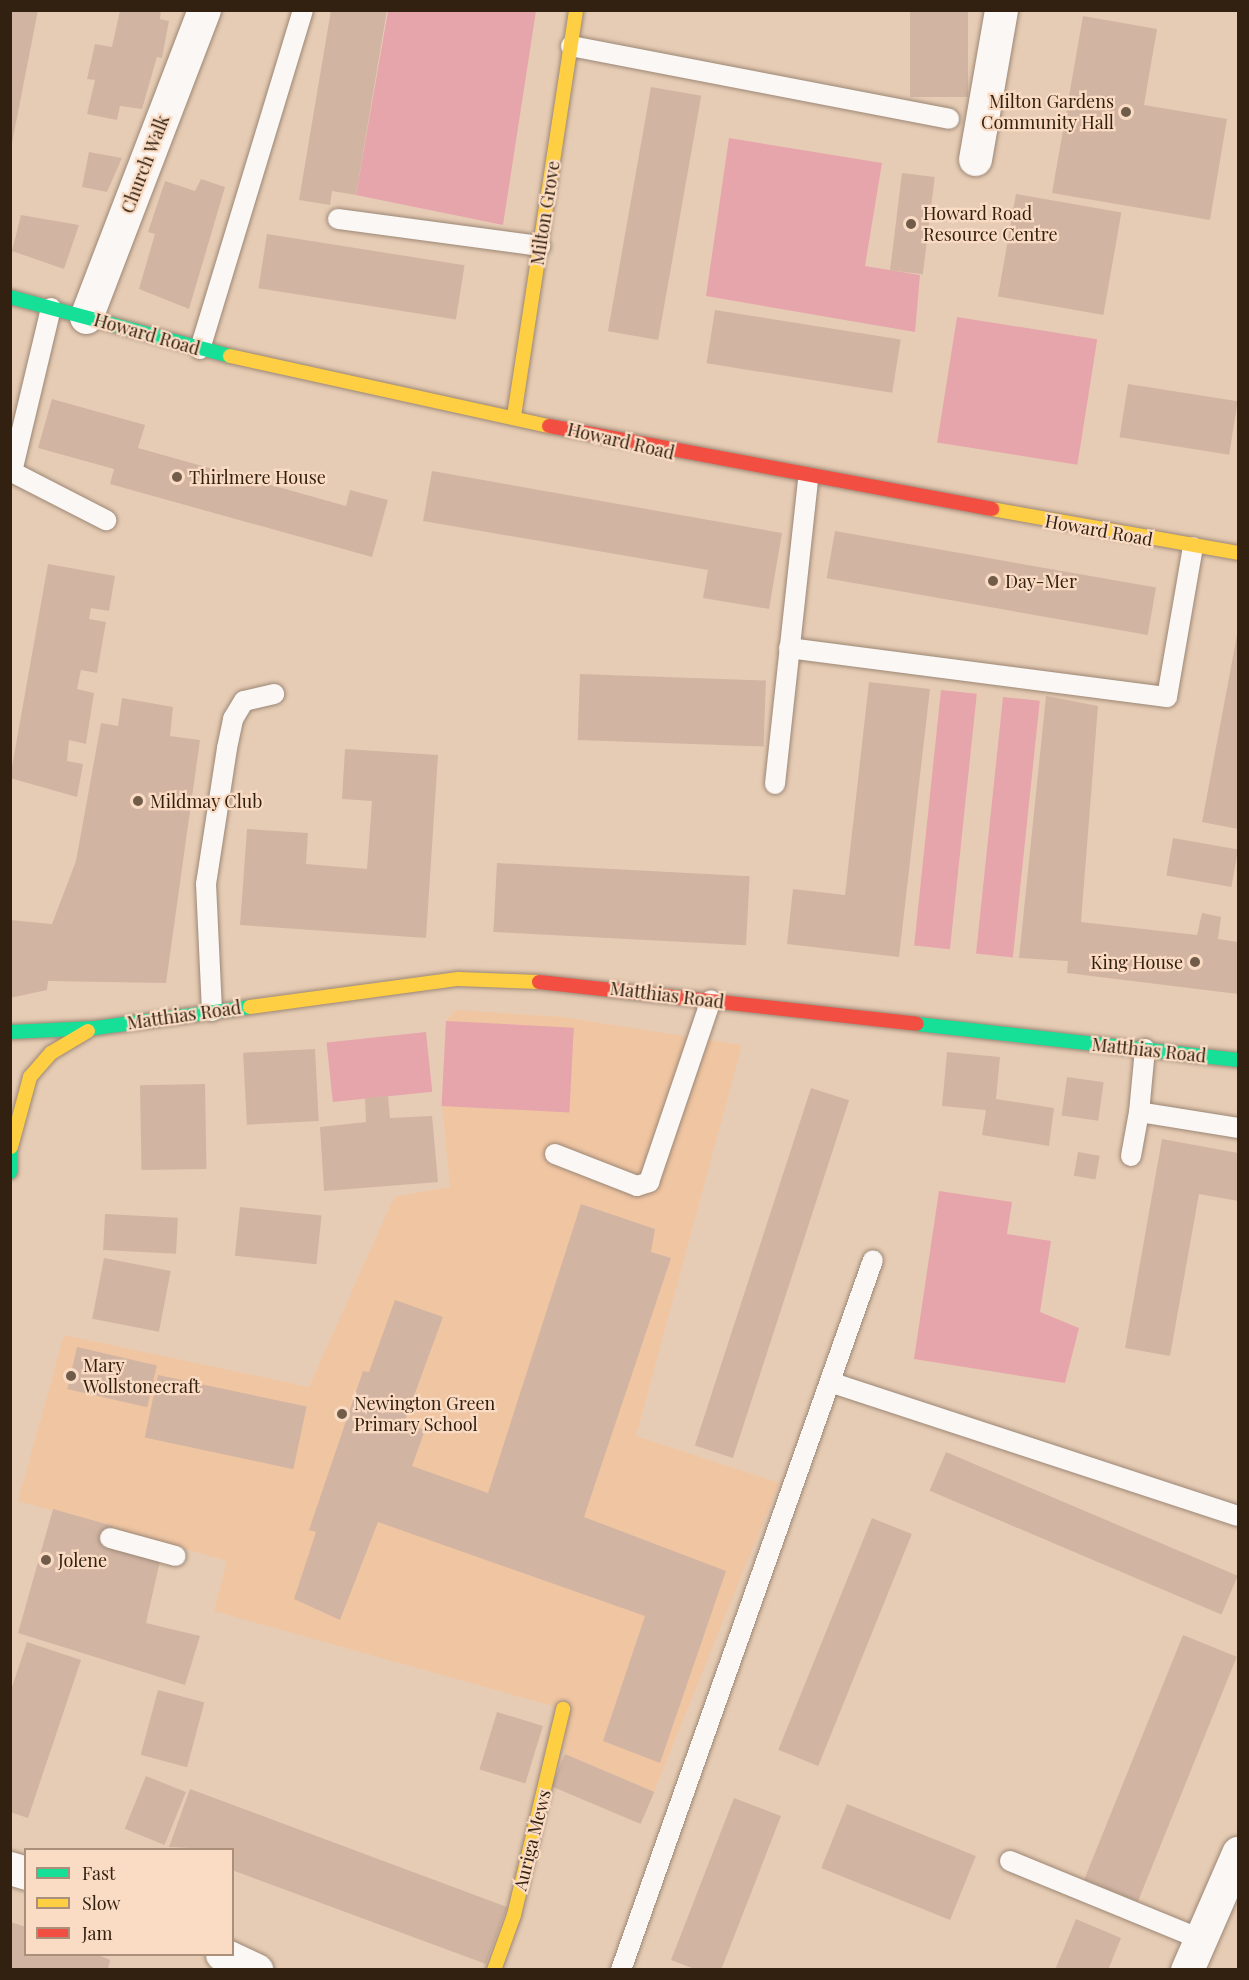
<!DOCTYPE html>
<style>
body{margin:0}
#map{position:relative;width:1249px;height:1980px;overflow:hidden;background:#e7ccb5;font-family:"Playfair Display",serif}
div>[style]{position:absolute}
.built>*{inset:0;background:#f0c5a2}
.green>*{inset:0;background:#e6a5ab;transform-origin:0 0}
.building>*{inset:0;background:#d2b4a3;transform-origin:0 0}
.roads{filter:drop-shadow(0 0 2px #9b8775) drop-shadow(0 0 2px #9b8775)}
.lane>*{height:20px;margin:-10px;padding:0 10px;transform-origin:10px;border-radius:10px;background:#fbf7f4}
.street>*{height:33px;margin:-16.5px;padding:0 16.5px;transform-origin:16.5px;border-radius:16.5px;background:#fbf7f4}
.fast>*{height:14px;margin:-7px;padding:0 7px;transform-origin:7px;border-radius:7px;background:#16e098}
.slow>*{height:14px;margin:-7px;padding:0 7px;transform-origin:7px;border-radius:7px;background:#ffcf43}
.jam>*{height:14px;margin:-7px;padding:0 7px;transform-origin:7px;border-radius:7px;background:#f24e42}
.dots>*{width:16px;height:16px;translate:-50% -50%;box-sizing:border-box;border:3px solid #fadbc3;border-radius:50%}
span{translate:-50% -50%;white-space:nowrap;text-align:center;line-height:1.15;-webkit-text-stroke:4.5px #fadbc3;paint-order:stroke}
.poi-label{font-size:18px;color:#322010}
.right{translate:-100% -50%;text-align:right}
.left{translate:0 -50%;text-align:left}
.street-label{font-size:18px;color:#322010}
.frame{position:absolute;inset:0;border:12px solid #322010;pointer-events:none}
.legend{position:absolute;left:24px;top:1848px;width:210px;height:108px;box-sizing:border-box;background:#fadbc3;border:2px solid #aa907b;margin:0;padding:8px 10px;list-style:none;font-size:18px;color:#322010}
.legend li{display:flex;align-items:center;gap:12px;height:30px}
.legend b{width:30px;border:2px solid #aa907b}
</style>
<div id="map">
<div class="built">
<i style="clip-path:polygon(456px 1010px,562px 1017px,742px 1045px,636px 1436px,779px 1483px,654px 1792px,565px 1754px,563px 1709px,214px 1611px,227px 1561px,18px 1501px,64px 1335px,309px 1387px,394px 1197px,450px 1187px,442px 1106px,446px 1021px)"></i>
</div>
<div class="green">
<i style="clip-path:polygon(388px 11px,536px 11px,503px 225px,356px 195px)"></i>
<i style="clip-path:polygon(729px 138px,882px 163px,865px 266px,920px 275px,915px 332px,706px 296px)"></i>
<i style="left:957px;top:317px;width:142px;height:127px;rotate:9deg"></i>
<i style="left:941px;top:690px;width:36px;height:257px;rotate:6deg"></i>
<i style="left:1003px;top:697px;width:37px;height:258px;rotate:6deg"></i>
<i style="left:446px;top:1021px;width:128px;height:85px;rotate:3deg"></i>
<i style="left:426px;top:1032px;width:60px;height:100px;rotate:84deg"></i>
<i style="clip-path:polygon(939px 1191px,1012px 1202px,1007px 1234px,1051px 1241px,1040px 1312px,1079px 1328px,1065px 1383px,914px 1359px)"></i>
</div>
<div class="building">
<i style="clip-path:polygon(10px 10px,38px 10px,12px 143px,10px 143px)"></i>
<i style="clip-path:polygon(120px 10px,161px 10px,160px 19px,169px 21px,162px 58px,157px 57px,142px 109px,120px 106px,117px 120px,87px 114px,95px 80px,87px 79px,95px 44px,112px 47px)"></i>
<i style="clip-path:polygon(331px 10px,387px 10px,356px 195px,332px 191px,330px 205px,299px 200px)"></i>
<i style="left:910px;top:10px;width:58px;height:87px"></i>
<i style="clip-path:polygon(1083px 16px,1157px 29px,1144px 105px,1227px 119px,1210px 220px,1052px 193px)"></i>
<i style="left:651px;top:87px;width:51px;height:248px;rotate:10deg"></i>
<i style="clip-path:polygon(89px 152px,122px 158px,107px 192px,82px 187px)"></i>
<i style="left:902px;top:173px;width:33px;height:98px;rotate:7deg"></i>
<i style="clip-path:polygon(201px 179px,225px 187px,189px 309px,139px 289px,155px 234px,148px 232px,165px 181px,195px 191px)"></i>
<i style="left:1016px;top:194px;width:107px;height:104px;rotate:10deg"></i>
<i style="clip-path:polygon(21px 215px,79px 225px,64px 269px,12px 251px)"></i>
<i style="left:267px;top:234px;width:200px;height:55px;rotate:9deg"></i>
<i style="left:715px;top:310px;width:188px;height:54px;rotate:9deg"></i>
<i style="left:1128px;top:384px;width:111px;height:54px;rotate:9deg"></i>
<i style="clip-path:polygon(52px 399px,145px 425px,138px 448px,346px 506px,350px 490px,388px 500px,372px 557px,110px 484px,114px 469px,38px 448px)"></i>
<i style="clip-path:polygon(432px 471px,782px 533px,769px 609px,703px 598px,708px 570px,423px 521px)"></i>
<i style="left:835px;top:531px;width:326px;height:48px;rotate:10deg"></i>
<i style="clip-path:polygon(48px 564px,115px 576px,109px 611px,91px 608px,89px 619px,106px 622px,97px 673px,81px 670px,77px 689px,94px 693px,86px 744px,69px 740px,67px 761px,83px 764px,77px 797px,10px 778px)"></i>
<i style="clip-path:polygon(1237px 635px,1238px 635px,1238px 829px,1202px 822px)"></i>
<i style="left:580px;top:674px;width:186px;height:66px;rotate:2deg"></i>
<i style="clip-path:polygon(869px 682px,930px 689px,899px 957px,787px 944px,793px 889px,845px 895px)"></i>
<i style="clip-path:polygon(1046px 696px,1098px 706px,1081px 922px,1197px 935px,1202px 913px,1221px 917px,1218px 939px,1238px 942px,1238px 994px,1067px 973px,1068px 961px,1019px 958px)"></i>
<i style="clip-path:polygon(122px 698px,173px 707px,170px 736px,200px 740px,166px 983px,48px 981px,47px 990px,10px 998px,10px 920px,52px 924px,76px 861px,101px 723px,118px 726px)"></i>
<i style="clip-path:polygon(345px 749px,438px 755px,426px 938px,240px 925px,247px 829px,308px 833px,306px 864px,367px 869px,372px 801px,342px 799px)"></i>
<i style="left:1173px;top:838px;width:66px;height:38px;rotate:10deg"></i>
<i style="left:497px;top:863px;width:253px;height:69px;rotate:3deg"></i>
<i style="left:315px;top:1049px;width:72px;height:72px;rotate:87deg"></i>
<i style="clip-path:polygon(947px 1052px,1000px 1057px,996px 1099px,1054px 1108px,1049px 1146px,982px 1135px,986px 1110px,942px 1106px)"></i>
<i style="left:1067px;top:1077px;width:37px;height:39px;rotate:8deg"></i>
<i style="left:205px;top:1084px;width:85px;height:65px;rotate:89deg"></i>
<i style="left:811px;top:1088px;width:40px;height:376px;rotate:18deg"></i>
<i style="clip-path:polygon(388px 1096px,390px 1118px,432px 1116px,438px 1182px,324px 1191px,320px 1127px,366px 1122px,365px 1098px)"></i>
<i style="clip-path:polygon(1162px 1139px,1238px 1153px,1238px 1201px,1199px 1194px,1170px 1356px,1125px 1348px)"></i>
<i style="left:1078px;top:1152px;width:22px;height:24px;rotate:10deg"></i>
<i style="clip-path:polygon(581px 1204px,655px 1229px,651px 1252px,671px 1258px,584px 1517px,726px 1571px,660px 1763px,603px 1741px,645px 1616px,378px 1522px,340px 1620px,294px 1599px,316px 1532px,309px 1530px,363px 1371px,369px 1372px,395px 1300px,443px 1317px,404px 1423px,425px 1430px,412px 1466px,488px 1493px)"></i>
<i style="left:240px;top:1207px;width:82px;height:49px;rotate:6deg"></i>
<i style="left:105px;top:1214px;width:73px;height:36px;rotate:3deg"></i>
<i style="left:104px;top:1258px;width:68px;height:62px;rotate:11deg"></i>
<i style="left:77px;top:1347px;width:82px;height:43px;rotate:13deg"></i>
<i style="left:158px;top:1375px;width:152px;height:64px;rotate:12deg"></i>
<i style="left:946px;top:1452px;width:317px;height:42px;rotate:23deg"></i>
<i style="clip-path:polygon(53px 1509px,113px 1526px,107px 1546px,160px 1561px,146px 1623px,200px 1636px,185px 1685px,18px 1633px)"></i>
<i style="left:872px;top:1518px;width:43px;height:250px;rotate:22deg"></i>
<i style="left:1183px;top:1635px;width:58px;height:264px;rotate:22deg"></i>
<i style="clip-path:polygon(27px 1642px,81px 1660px,28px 1818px,10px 1812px,10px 1693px)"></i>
<i style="left:158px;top:1690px;width:48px;height:67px;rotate:15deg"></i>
<i style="left:497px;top:1712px;width:48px;height:60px;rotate:17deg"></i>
<i style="left:565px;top:1754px;width:97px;height:35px;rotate:23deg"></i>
<i style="left:146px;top:1776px;width:43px;height:57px;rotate:22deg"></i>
<i style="clip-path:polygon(190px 1789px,507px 1907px,486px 1964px,232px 1870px,232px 1850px,169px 1847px)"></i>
<i style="clip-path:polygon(734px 1798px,781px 1816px,721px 1970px,697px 1970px,671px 1960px)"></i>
<i style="left:847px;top:1804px;width:139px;height:69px;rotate:22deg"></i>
<i style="clip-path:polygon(1076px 1919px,1121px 1938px,1108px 1970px,1055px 1970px)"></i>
<i style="clip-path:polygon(10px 1922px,26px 1927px,26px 1954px,96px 1954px,110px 1960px,108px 1970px,10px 1970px)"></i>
</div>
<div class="roads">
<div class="lane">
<i style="left:571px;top:46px;width:385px;rotate:10.9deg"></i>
<i style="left:338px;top:219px;width:204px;rotate:7.6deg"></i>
<i style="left:51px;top:308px;width:169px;rotate:103.4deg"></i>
<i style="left:12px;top:472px;width:106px;rotate:27.1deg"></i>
<i style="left:200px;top:349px;width:354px;rotate:-73.1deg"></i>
<i style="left:789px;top:648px;width:381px;rotate:7.4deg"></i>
<i style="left:1167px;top:697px;width:152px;rotate:-80.2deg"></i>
<i style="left:775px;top:784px;width:307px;rotate:-83.8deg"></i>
<i style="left:212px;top:1011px;width:127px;rotate:-92.7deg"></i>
<i style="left:206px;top:884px;width:138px;rotate:-81.2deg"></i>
<i style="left:227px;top:748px;width:30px;rotate:-78deg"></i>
<i style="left:233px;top:719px;width:21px;rotate:-59deg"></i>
<i style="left:244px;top:701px;width:31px;rotate:-13deg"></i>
<i style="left:1145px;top:1049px;width:63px;rotate:95.4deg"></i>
<i style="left:1139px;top:1112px;width:100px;rotate:9.2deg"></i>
<i style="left:555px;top:1154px;width:88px;rotate:21.3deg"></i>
<i style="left:637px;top:1186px;width:13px;rotate:-18deg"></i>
<i style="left:649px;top:1182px;width:192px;rotate:-71.2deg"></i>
<i style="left:1131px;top:1156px;width:45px;rotate:-79.7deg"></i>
<i style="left:830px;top:1382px;width:429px;rotate:18.2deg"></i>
<i style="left:110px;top:1538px;width:68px;rotate:15.3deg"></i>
<i style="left:1010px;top:1861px;width:205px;rotate:22.3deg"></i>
<i style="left:621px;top:1970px;width:753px;rotate:-70.46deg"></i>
</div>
<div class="street">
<i style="left:975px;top:159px;width:151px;rotate:-80.1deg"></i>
<i style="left:86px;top:317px;width:329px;rotate:-69deg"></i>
<i style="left:10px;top:1868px;width:17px;rotate:17deg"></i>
<i style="left:222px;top:1954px;width:38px;rotate:25deg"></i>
<i style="left:1187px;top:1970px;width:128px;rotate:-66.4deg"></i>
</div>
<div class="fast">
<i style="left:10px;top:297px;width:228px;rotate:15deg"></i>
<i style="left:917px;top:1024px;width:323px;rotate:6.4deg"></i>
<i style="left:10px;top:1032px;width:85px;rotate:-2.7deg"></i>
<i style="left:95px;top:1028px;width:156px;rotate:-7.7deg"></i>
<i style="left:10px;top:1146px;width:26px;rotate:90deg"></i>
</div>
<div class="slow">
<i style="left:230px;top:356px;width:327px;rotate:12.4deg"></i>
<i style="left:514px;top:416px;width:411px;rotate:-81.3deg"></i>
<i style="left:992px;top:509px;width:250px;rotate:10.1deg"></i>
<i style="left:250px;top:1007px;width:210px;rotate:-7.7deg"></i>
<i style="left:458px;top:979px;width:81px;rotate:2.1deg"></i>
<i style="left:11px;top:1147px;width:73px;rotate:-74.8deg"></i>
<i style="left:30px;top:1077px;width:32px;rotate:-49deg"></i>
<i style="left:51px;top:1053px;width:43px;rotate:-30.7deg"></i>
<i style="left:494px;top:1970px;width:59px;rotate:-70deg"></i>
<i style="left:514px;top:1915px;width:212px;rotate:-76.6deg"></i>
</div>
<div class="jam">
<i style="left:549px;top:426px;width:451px;rotate:10.6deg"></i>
<i style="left:539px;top:982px;width:380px;rotate:6.3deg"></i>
</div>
</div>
<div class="dots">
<i style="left:1126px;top:112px;background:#715c4a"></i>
<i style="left:911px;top:224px;background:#715c4a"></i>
<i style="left:177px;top:477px;background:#715c4a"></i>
<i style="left:993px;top:581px;background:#715c4a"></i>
<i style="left:138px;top:801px;background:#715c4a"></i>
<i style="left:1195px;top:962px;background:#715c4a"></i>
<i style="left:71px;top:1376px;background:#715c4a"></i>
<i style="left:342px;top:1414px;background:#715c4a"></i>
<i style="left:46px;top:1560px;background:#715c4a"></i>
</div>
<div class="poi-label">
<span class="right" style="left:1114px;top:112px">Milton Gardens<br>Community Hall</span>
<span class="left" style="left:923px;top:224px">Howard Road<br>Resource Centre</span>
<span class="left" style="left:189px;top:477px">Thirlmere House</span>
<span class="left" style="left:1005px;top:581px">Day-Mer</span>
<span class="left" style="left:150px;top:801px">Mildmay Club</span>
<span class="right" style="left:1183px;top:962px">King House</span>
<span class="left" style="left:83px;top:1376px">Mary<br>Wollstonecraft</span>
<span class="left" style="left:354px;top:1414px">Newington Green<br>Primary School</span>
<span class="left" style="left:58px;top:1560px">Jolene</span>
</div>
<div class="street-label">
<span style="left:145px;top:164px;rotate:-69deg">Church Walk</span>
<span style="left:545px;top:213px;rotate:-81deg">Milton Grove</span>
<span style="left:147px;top:334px;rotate:16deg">Howard Road</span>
<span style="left:621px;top:441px;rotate:13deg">Howard Road</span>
<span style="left:1099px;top:530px;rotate:10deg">Howard Road</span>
<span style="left:667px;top:995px;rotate:7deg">Matthias Road</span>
<span style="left:184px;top:1015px;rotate:-8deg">Matthias Road</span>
<span style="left:1149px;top:1050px;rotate:6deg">Matthias Road</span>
<span style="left:532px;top:1840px;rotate:-76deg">Auriga Mews</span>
</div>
<div class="frame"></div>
<ul class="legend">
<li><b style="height:8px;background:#16e098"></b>Fast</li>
<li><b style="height:8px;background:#ffcf43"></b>Slow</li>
<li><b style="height:8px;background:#f24e42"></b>Jam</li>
</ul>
</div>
